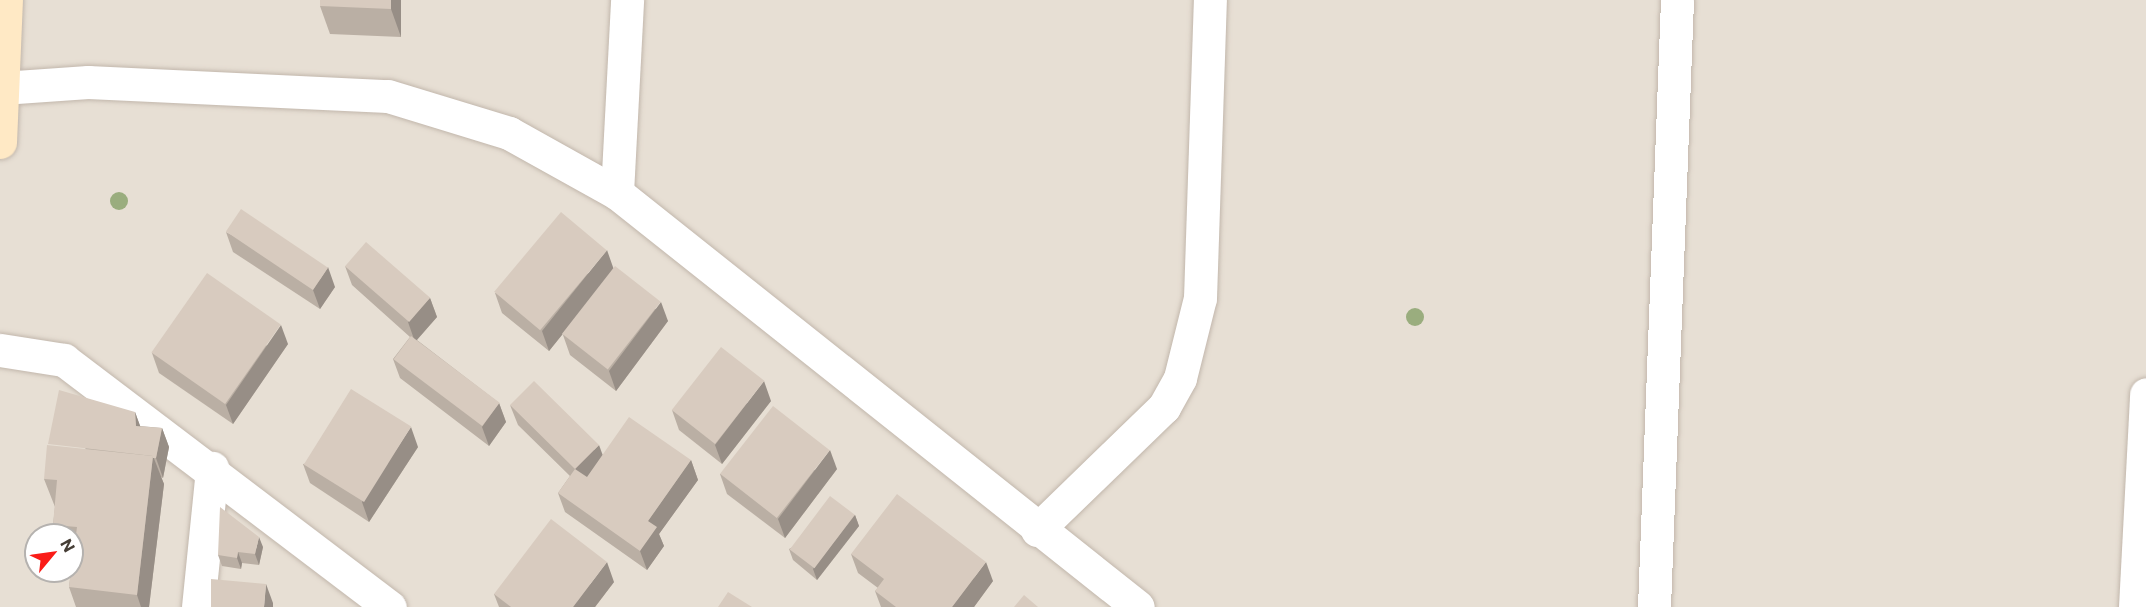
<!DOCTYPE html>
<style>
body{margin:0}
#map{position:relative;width:2146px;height:607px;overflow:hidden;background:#f3eee6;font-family:Commissioner,sans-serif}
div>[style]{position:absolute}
.residential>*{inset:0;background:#e7dfd4}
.roads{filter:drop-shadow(0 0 2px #c2b7ac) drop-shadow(0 0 2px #c2b7ac)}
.minor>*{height:33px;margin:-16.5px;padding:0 16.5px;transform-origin:16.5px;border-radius:16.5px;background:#fff}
.tertiary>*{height:33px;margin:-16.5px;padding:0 16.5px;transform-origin:16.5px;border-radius:16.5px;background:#fff}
.secondary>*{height:33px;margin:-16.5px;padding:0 16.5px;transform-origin:16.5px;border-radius:16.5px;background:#ffe9c5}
.trees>*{width:18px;height:18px;margin:-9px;border-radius:50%;background:#9aad7e}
.wall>*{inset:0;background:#baafa4}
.shaded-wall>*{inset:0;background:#978e86}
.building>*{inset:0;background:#d8cbbf;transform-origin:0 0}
span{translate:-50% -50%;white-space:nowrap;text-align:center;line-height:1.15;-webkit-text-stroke:4.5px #fff;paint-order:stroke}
.north{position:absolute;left:24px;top:523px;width:60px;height:60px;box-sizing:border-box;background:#fff;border:2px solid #b5b2af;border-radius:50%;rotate:61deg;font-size:16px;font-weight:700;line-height:24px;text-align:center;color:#463e36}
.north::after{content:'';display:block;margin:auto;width:21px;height:27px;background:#fa1c17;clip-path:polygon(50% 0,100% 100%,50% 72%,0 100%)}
</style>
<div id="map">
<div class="residential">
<i style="clip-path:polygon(evenodd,0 0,2146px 0,2146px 607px,0 607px,0 0,36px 535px,72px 535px,72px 571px,36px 571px,36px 535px)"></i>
</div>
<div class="roads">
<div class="minor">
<i style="left:2px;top:88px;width:86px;rotate:-4deg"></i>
<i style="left:88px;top:82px;width:300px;rotate:2.7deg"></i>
<i style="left:388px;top:96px;width:127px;rotate:17deg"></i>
<i style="left:509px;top:133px;width:124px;rotate:29.1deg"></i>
<i style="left:617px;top:193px;width:665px;rotate:38.47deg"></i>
<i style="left:617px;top:193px;width:193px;rotate:-87deg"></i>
<i style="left:1037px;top:530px;width:177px;rotate:-44.1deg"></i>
<i style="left:1164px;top:407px;width:33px;rotate:-61deg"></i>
<i style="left:1180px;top:378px;width:82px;rotate:-76deg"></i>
<i style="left:1200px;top:298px;width:298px;rotate:-88.1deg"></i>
<i style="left:198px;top:607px;width:140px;rotate:-84.2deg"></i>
<i style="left:2135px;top:607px;width:213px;rotate:-87deg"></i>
</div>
<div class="tertiary">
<i style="left:0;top:350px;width:65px;rotate:8.9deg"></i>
<i style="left:64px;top:360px;width:409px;rotate:37.2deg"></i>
<i style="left:1654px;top:607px;width:607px;rotate:-87.83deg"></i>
</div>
<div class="secondary">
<i style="left:0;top:142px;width:142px;rotate:-87.6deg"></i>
</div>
</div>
<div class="trees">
<i style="left:119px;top:201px"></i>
<i style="left:1415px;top:317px"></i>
</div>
<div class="wall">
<i style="clip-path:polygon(320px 0,401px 0,401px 37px,330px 34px,320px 6px)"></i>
<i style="clip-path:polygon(226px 232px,335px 287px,320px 309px,233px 252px)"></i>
<i style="clip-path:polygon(345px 266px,430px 298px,437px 317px,417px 340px,499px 403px,506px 422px,489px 446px,400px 378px,393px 359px,410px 337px,352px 285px)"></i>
<i style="clip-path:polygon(614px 268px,668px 321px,616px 391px,570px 355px,563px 335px,583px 309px,549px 351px,502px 313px,495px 293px)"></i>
<i style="clip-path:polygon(288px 344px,233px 424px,159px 373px,152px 353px)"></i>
<i style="clip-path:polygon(771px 401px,722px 464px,679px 430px,672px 410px)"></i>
<i style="clip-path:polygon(510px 405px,603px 455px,691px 460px,698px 480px,659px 534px,664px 546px,647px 570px,565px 512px,558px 493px,570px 476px,518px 425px)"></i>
<i style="clip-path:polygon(135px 412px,140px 426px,162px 428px,169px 447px,163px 478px,161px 477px,164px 484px,149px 607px,76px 607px,69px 587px,73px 554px,72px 554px,72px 535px,56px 535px,53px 525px,55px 507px,44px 479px)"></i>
<i style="clip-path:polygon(418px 447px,369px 522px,310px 483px,303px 464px)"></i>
<i style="clip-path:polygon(837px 469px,785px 538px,727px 494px,720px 474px)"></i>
<i style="clip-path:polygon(855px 515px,859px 526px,817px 580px,793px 560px,789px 549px)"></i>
<i style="clip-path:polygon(263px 547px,259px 565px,242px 563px,241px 569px,222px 566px,218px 555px)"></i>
<i style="clip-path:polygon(851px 554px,993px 581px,974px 607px,881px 607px,875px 591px,878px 588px,858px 573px)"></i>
<i style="clip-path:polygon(614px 582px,595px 607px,499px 607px,494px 594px)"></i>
</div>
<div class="shaded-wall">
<i style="clip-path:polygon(391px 0,401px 0,401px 37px,391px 9px)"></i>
<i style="clip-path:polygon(607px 250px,614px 270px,549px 351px,542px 331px)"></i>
<i style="clip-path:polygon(328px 267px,335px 287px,320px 309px,313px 290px)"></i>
<i style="clip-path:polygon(430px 298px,437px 317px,415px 342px,408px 322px)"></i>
<i style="clip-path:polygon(661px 302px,668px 321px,616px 391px,609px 371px)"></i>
<i style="clip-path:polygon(281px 325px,288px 344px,233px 424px,226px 405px)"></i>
<i style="clip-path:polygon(764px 381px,771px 401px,722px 464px,715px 445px)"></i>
<i style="clip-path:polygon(499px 403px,506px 422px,489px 446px,482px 427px)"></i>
<i style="clip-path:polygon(135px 412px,142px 431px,136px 426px)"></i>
<i style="clip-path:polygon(411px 427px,418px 447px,369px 522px,362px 502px)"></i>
<i style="clip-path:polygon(162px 428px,169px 447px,163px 478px,156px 458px)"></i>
<i style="clip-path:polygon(599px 445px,606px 464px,582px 488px,575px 469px)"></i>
<i style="clip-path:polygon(830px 450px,837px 469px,785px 538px,778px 519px)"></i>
<i style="clip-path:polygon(153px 456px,164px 484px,149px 607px,141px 607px,137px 595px)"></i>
<i style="clip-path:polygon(691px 460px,698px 480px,659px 534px,664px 546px,647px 570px,640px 551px,648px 521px)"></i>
<i style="clip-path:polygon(855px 515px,859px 526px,817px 580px,813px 569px)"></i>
<i style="clip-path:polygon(259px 537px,263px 547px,259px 565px,255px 554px)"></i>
<i style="clip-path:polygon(238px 552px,242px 563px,241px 569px,237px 558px)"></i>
<i style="clip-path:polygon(607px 562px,614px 582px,595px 607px,573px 607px)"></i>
<i style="clip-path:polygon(986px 562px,993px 581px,974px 607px,952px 607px)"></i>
<i style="clip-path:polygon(266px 584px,273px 603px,273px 607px,264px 607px)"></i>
</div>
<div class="building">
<i style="clip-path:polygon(320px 0,391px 0,391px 9px,320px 6px)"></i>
<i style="left:241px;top:209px;width:105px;height:27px;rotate:34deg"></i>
<i style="left:561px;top:212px;width:60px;height:104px;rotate:40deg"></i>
<i style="left:366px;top:242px;width:85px;height:32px;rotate:41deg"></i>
<i style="left:615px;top:266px;width:58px;height:86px;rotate:38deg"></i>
<i style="left:207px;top:273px;width:90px;height:97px;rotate:35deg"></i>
<i style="left:411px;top:336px;width:111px;height:29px;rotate:37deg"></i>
<i style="left:721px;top:347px;width:55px;height:80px;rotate:38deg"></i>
<i style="clip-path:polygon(534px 381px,599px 445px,575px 469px,587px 477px,629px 417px,691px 460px,648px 521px,657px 527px,640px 551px,558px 493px,575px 469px,510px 405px)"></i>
<i style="left:351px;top:389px;width:71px;height:89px;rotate:32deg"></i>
<i style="clip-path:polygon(59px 390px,135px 412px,136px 426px,162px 428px,156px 458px,153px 458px,153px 456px,48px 444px)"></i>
<i style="left:773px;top:406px;width:72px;height:86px;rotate:38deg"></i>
<i style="clip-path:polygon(47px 445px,153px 456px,137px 595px,69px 587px,71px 571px,72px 571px,72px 564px,77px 527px,53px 525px,57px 480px,44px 479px)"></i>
<i style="clip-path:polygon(897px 494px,986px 562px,952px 607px,896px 607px,875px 591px,884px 579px,851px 554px)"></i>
<i style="left:830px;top:496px;width:31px;height:67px;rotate:37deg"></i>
<i style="clip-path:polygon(220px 507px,259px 537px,255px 554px,238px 552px,237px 558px,218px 555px)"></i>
<i style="clip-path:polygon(551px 519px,607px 562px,573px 607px,511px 607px,494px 594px)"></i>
<i style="clip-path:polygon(211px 579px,266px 584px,264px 607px,211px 607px)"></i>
<i style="clip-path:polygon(728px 592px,752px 607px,718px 607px)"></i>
<i style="clip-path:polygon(1024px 595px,1038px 607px,1014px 607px)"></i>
</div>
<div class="north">N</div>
</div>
